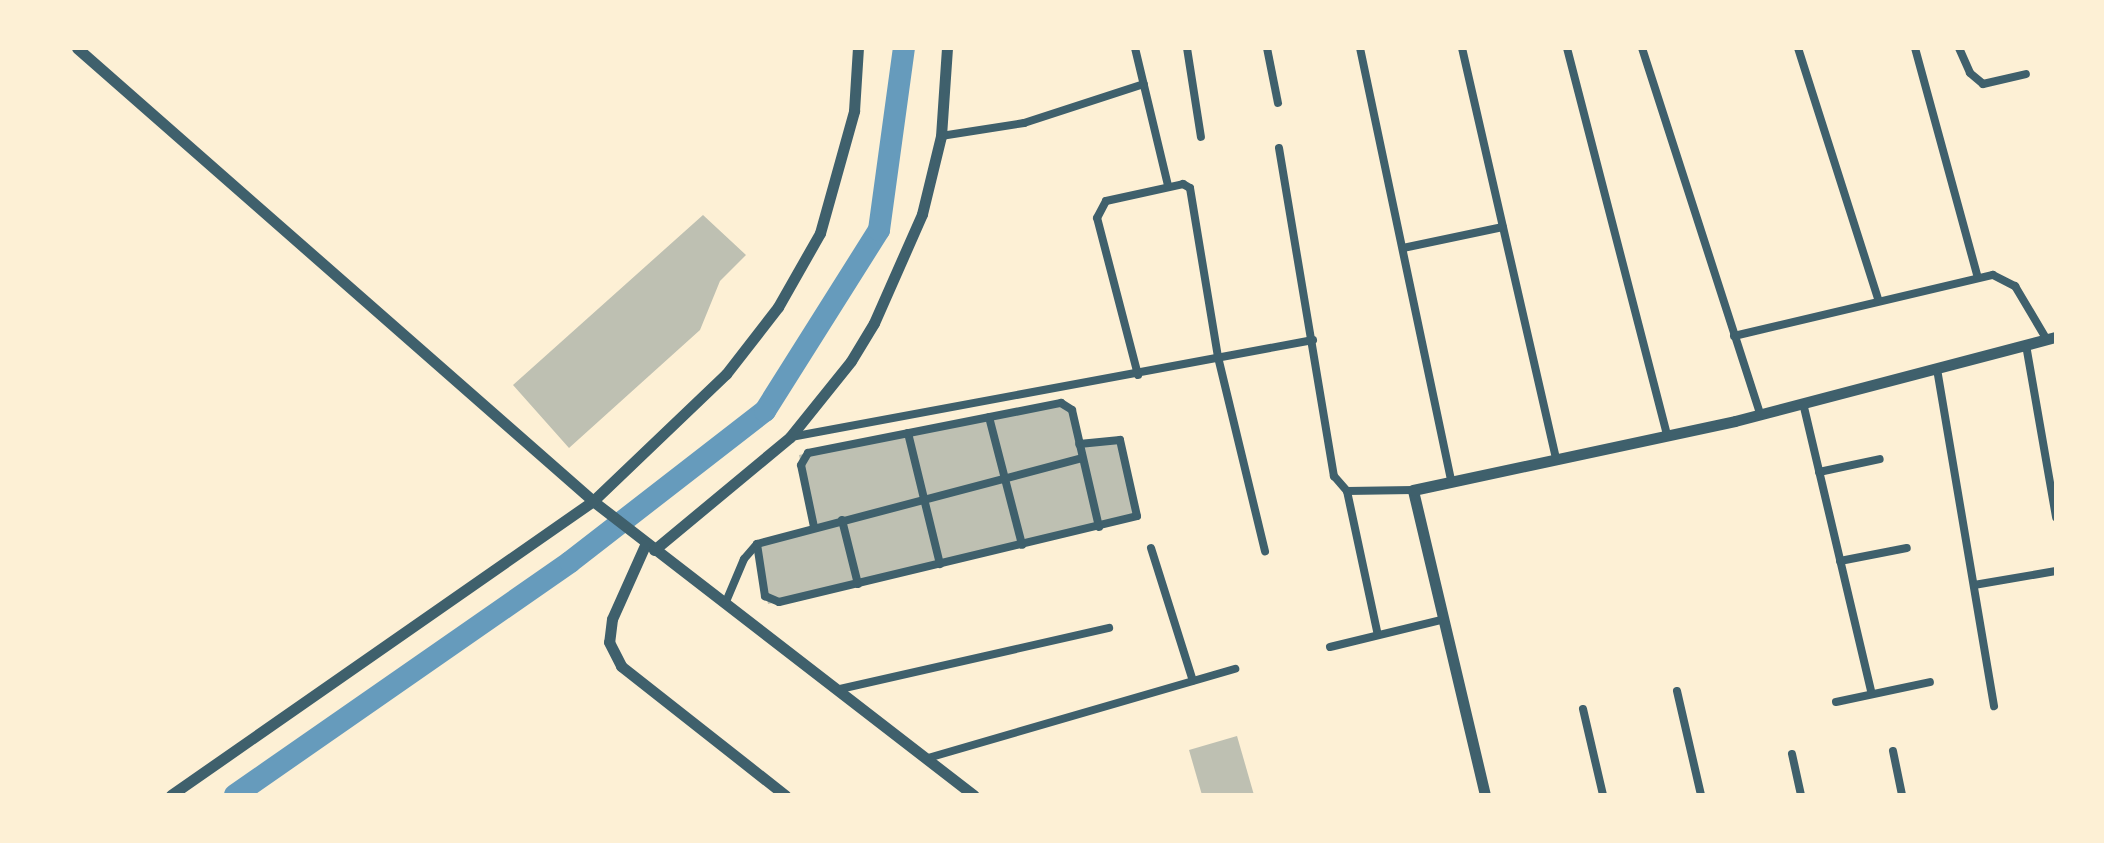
<!DOCTYPE html>
<style>
body{margin:0}
#map{position:relative;width:2104px;height:843px;overflow:hidden;background:#fdf0d5;font-family:Mulish,sans-serif}
div>[style]{position:absolute}
.canal>*{height:22px;margin:-11px;padding:0 11px;transform-origin:11px;border-radius:11px;background:#669bbc}
.building>*{inset:0;background:#bec0b2}
.minor>*{height:8px;margin:-4px;padding:0 4px;transform-origin:4px;border-radius:4px;background:#3f606c}
.tertiary>*{height:11px;margin:-5.5px;padding:0 5.5px;transform-origin:5.5px;border-radius:5.5px;background:#3f606c}
span{translate:-50% -50%;white-space:nowrap;text-align:center;line-height:1.15;-webkit-text-stroke:8px #fdf0d5;paint-order:stroke}
.frame{position:absolute;inset:0;border:50px solid #fdf0d5;pointer-events:none}
</style>
<div id="map">
<div class="canal">
<i style="left:235px;top:795px;width:408px;rotate:-34.8deg"></i>
<i style="left:570px;top:562px;width:247px;rotate:-37.8deg"></i>
<i style="left:765px;top:411px;width:214px;rotate:-57.8deg"></i>
<i style="left:879px;top:230px;width:184px;rotate:-82.2deg"></i>
</div>
<div class="building">
<i style="clip-path:polygon(703px 215px,746px 255px,720px 281px,700px 330px,569px 448px,513px 385px)"></i>
<i style="clip-path:polygon(1055px 403px,1072px 410px,1079px 444px,1114px 438px,1124px 446px,1135px 498px,1132px 519px,768px 604px,757px 544px,814px 527px,799px 455px)"></i>
<i style="clip-path:polygon(1237px 736px,1254px 795px,1202px 795px,1189px 750px)"></i>
</div>
<div class="minor">
<i style="left:1135px;top:48px;width:141px;rotate:76.5deg"></i>
<i style="left:1187px;top:48px;width:90px;rotate:81.1deg"></i>
<i style="left:1267px;top:48px;width:56px;rotate:78.7deg"></i>
<i style="left:1360px;top:48px;width:441px;rotate:78.1deg"></i>
<i style="left:1462px;top:48px;width:421px;rotate:77.1deg"></i>
<i style="left:1567px;top:48px;width:400px;rotate:75.5deg"></i>
<i style="left:1642px;top:48px;width:385px;rotate:72.1deg"></i>
<i style="left:1798px;top:48px;width:262px;rotate:72.3deg"></i>
<i style="left:1915px;top:48px;width:238px;rotate:74.7deg"></i>
<i style="left:1959px;top:48px;width:27px;rotate:66deg"></i>
<i style="left:1970px;top:73px;width:17px;rotate:40deg"></i>
<i style="left:1983px;top:84px;width:44px;rotate:-13.1deg"></i>
<i style="left:941px;top:136px;width:84px;rotate:-8.9deg"></i>
<i style="left:1024px;top:123px;width:126px;rotate:-18deg"></i>
<i style="left:1279px;top:148px;width:333px;rotate:80.5deg"></i>
<i style="left:1334px;top:476px;width:20px;rotate:49deg"></i>
<i style="left:1347px;top:491px;width:66px;rotate:-0.9deg"></i>
<i style="left:1403px;top:248px;width:102px;rotate:-11.9deg"></i>
<i style="left:1734px;top:336px;width:266px;rotate:-13.3deg"></i>
<i style="left:1993px;top:275px;width:25px;rotate:27deg"></i>
<i style="left:2015px;top:286px;width:63px;rotate:59.3deg"></i>
<i style="left:2026px;top:345px;width:175px;rotate:80.1deg"></i>
<i style="left:1937px;top:369px;width:342px;rotate:80.4deg"></i>
<i style="left:1138px;top:375px;width:162px;rotate:-104.6deg"></i>
<i style="left:1097px;top:218px;width:19px;rotate:-62deg"></i>
<i style="left:1106px;top:201px;width:79px;rotate:-12.4deg"></i>
<i style="left:1183px;top:184px;width:8px;rotate:30deg"></i>
<i style="left:1190px;top:188px;width:171px;rotate:80.6deg"></i>
<i style="left:1218px;top:357px;width:200px;rotate:76.4deg"></i>
<i style="left:1803px;top:403px;width:299px;rotate:76.7deg"></i>
<i style="left:989px;top:417px;width:132px;rotate:75.5deg"></i>
<i style="left:908px;top:433px;width:135px;rotate:76.3deg"></i>
<i style="left:791px;top:437px;width:531px;rotate:-10.53deg"></i>
<i style="left:1819px;top:472px;width:62px;rotate:-12deg"></i>
<i style="left:1347px;top:491px;width:147px;rotate:77.9deg"></i>
<i style="left:842px;top:520px;width:66px;rotate:76deg"></i>
<i style="left:814px;top:527px;width:63px;rotate:-101.8deg"></i>
<i style="left:801px;top:465px;width:14px;rotate:-60deg"></i>
<i style="left:808px;top:453px;width:258px;rotate:-11.2deg"></i>
<i style="left:1061px;top:403px;width:13px;rotate:32deg"></i>
<i style="left:1072px;top:410px;width:120px;rotate:77deg"></i>
<i style="left:757px;top:544px;width:53px;rotate:81.3deg"></i>
<i style="left:765px;top:596px;width:15px;rotate:23deg"></i>
<i style="left:779px;top:602px;width:368px;rotate:-13.5deg"></i>
<i style="left:1137px;top:516px;width:78px;rotate:-102.6deg"></i>
<i style="left:1120px;top:440px;width:41px;rotate:174.4deg"></i>
<i style="left:1151px;top:548px;width:139px;rotate:72.5deg"></i>
<i style="left:1840px;top:561px;width:68px;rotate:-11deg"></i>
<i style="left:1974px;top:585px;width:83px;rotate:-9.7deg"></i>
<i style="left:725px;top:604px;width:49px;rotate:-67.1deg"></i>
<i style="left:744px;top:559px;width:20px;rotate:-49deg"></i>
<i style="left:757px;top:544px;width:336px;rotate:-14.8deg"></i>
<i style="left:1330px;top:647px;width:118px;rotate:-13.7deg"></i>
<i style="left:840px;top:689px;width:276px;rotate:-12.8deg"></i>
<i style="left:1677px;top:691px;width:107px;rotate:77deg"></i>
<i style="left:1836px;top:702px;width:96px;rotate:-12deg"></i>
<i style="left:1583px;top:709px;width:88px;rotate:76.9deg"></i>
<i style="left:1893px;top:751px;width:45px;rotate:78.4deg"></i>
<i style="left:1792px;top:754px;width:42px;rotate:77.6deg"></i>
<i style="left:928px;top:758px;width:320px;rotate:-16.2deg"></i>
</div>
<div class="tertiary">
<i style="left:77px;top:48px;width:687px;rotate:41.28deg"></i>
<i style="left:593px;top:501px;width:481px;rotate:37.7deg"></i>
<i style="left:646px;top:543px;width:83px;rotate:114.1deg"></i>
<i style="left:612px;top:619px;width:23px;rotate:97deg"></i>
<i style="left:609px;top:642px;width:27px;rotate:63deg"></i>
<i style="left:621px;top:666px;width:209px;rotate:38.2deg"></i>
<i style="left:654px;top:550px;width:177px;rotate:-39.7deg"></i>
<i style="left:790px;top:437px;width:97px;rotate:-51.2deg"></i>
<i style="left:851px;top:361px;width:44px;rotate:-58.8deg"></i>
<i style="left:874px;top:323px;width:119px;rotate:-66.2deg"></i>
<i style="left:922px;top:214px;width:80px;rotate:-76.3deg"></i>
<i style="left:941px;top:136px;width:88px;rotate:-86.1deg"></i>
<i style="left:171px;top:795px;width:514px;rotate:-34.86deg"></i>
<i style="left:593px;top:501px;width:184px;rotate:-43.7deg"></i>
<i style="left:726px;top:374px;width:85px;rotate:-52.2deg"></i>
<i style="left:778px;top:307px;width:85px;rotate:-60.4deg"></i>
<i style="left:820px;top:233px;width:127px;rotate:-74.4deg"></i>
<i style="left:854px;top:111px;width:63px;rotate:-86.4deg"></i>
<i style="left:1485px;top:795px;width:313px;rotate:-103.3deg"></i>
<i style="left:1413px;top:490px;width:329px;rotate:-12.1deg"></i>
<i style="left:1735px;top:421px;width:332px;rotate:-14.7deg"></i>
</div>
<div class="frame"></div>
</div>
